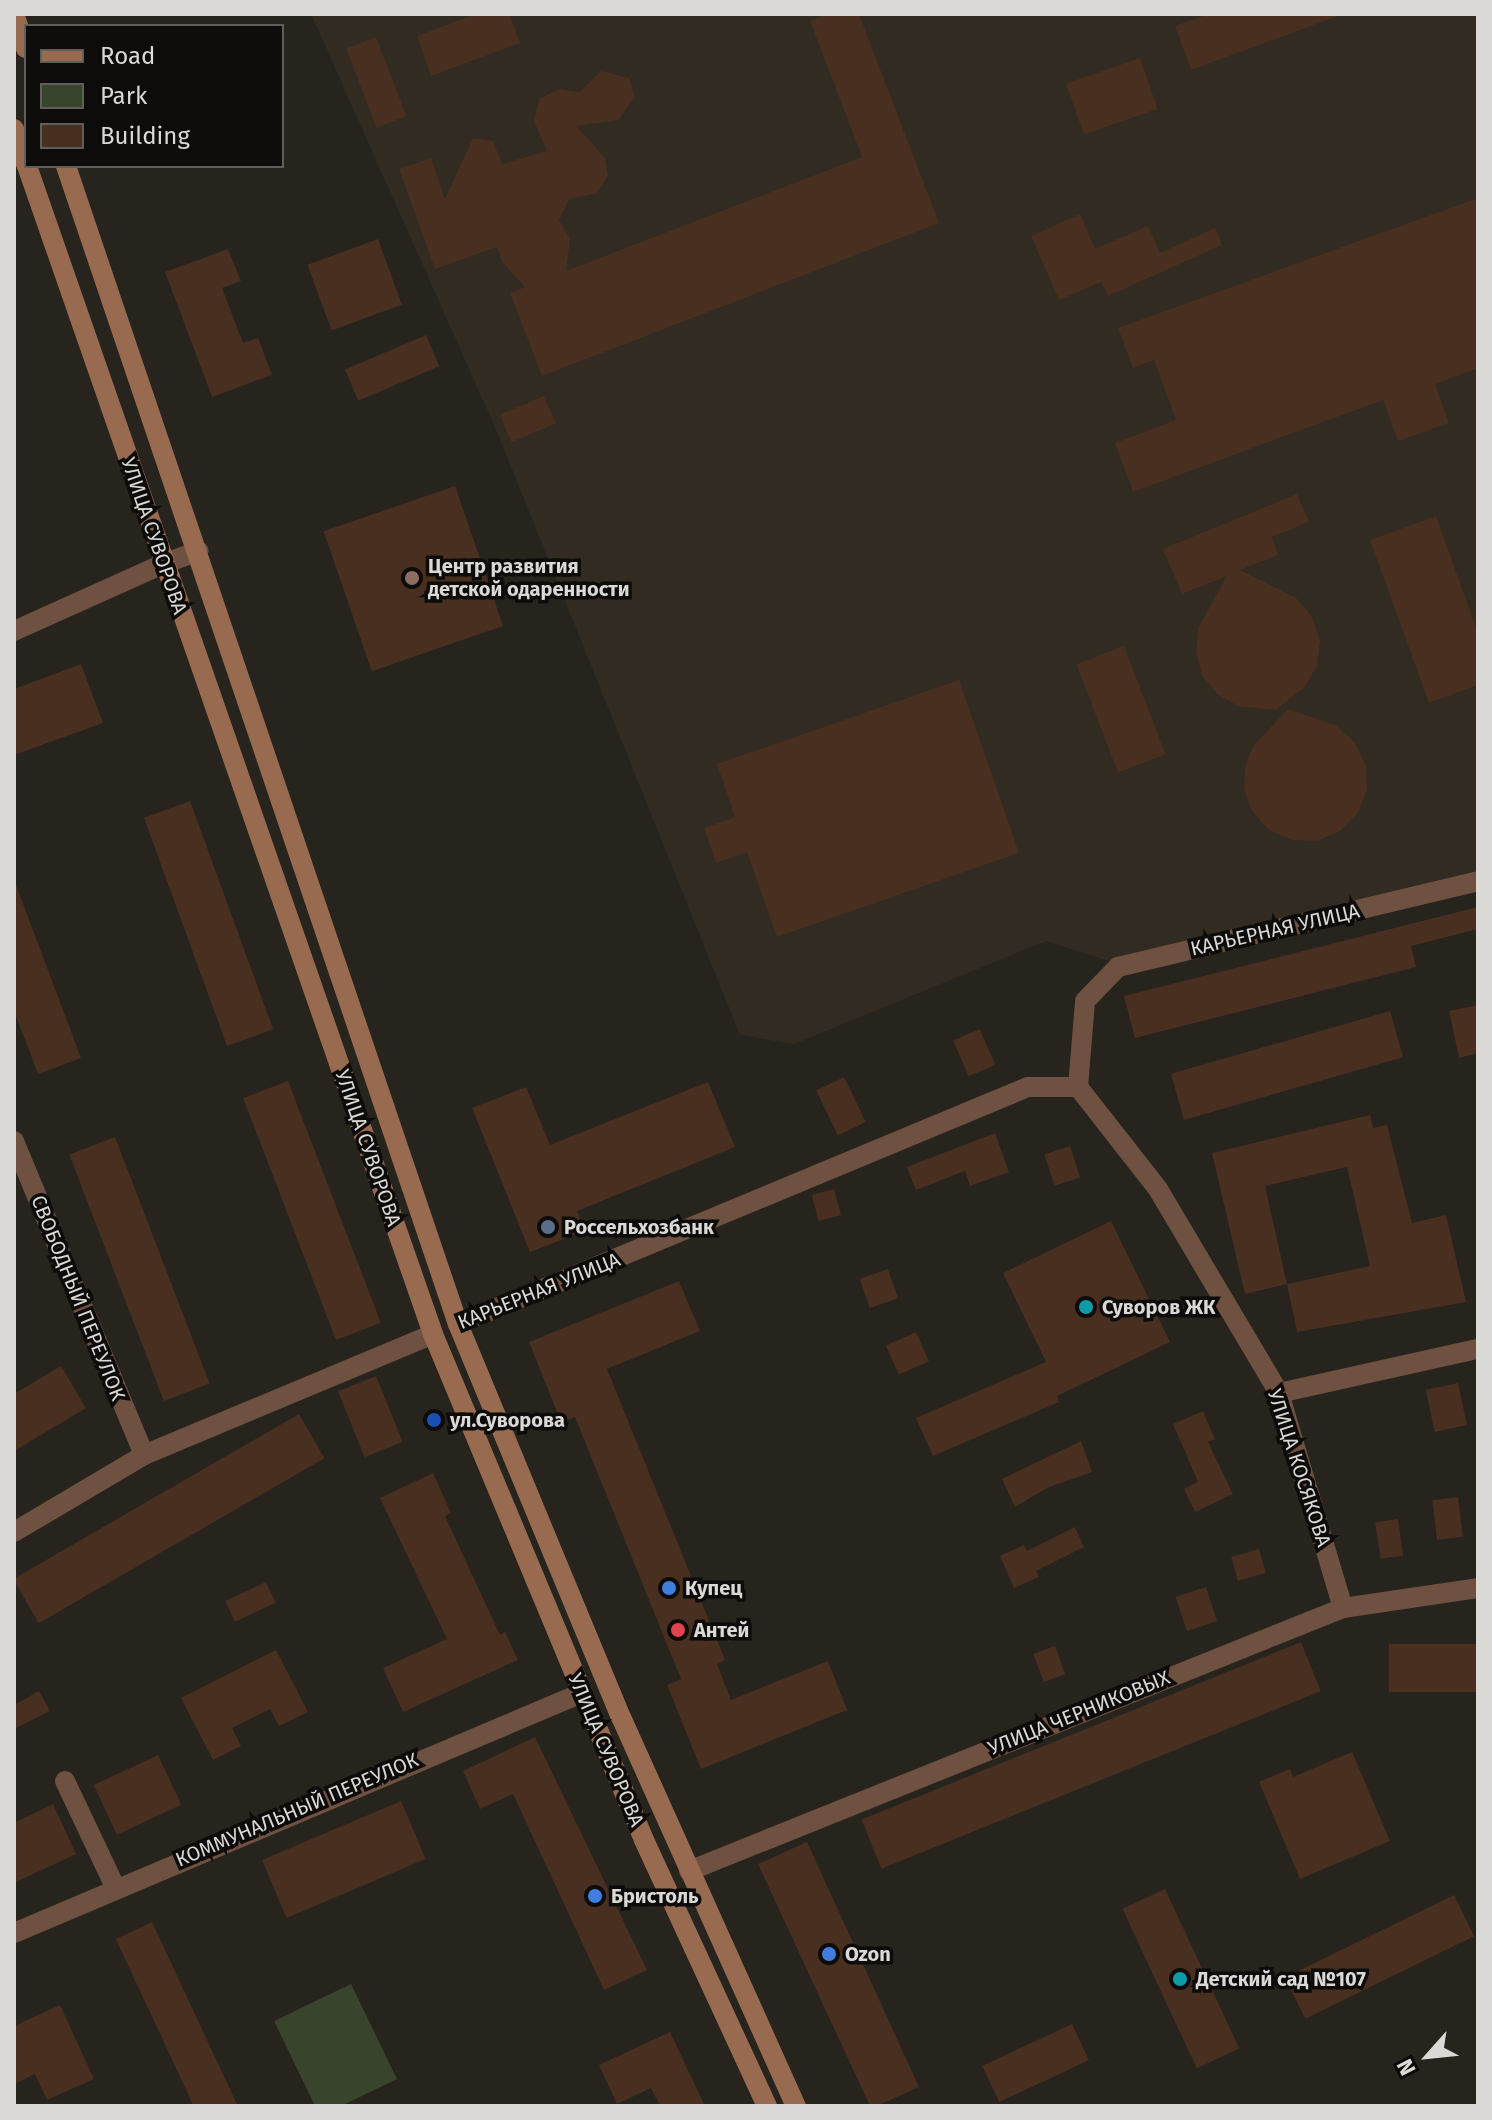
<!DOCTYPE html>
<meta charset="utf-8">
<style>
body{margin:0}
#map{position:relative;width:1492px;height:2120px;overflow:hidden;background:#27231d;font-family:"Fira Sans",sans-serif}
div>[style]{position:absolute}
.built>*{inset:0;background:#322b21}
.green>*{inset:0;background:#39442d}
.building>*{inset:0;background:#482f20;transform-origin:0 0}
.minor>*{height:20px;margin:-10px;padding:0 10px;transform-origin:10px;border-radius:10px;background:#6e5140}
.tertiary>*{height:20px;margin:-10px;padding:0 10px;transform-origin:10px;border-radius:10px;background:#6e5140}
.secondary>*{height:20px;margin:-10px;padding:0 10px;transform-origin:10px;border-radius:10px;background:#986a4f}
.dots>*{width:22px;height:22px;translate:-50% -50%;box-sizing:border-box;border:4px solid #0e0c0a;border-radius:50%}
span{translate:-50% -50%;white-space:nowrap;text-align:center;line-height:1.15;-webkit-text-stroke:7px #0e0c0a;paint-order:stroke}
.street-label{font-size:20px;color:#dbd9d5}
.poi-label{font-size:20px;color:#dbd9d5;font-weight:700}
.left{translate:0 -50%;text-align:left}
.frame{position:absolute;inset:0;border:16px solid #dbd9d5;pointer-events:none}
.legend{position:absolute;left:24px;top:24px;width:260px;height:144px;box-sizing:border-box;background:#0e0c0a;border:2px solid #605e5b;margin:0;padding:10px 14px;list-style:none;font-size:24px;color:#dbd9d5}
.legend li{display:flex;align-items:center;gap:16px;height:40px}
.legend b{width:40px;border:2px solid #605e5b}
.north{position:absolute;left:1388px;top:2016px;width:80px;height:80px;-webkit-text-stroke:6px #0e0c0a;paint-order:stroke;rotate:243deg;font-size:22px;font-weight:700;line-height:32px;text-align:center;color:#dbd9d5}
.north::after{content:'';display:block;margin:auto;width:28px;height:36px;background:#dbd9d5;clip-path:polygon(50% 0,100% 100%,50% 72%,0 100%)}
</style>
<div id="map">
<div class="built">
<i style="clip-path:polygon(311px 14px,1478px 14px,1478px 876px,1115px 963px,1046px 941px,794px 1044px,740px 1035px,497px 432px)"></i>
</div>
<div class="green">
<i style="clip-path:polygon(351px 1984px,397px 2079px,341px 2106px,315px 2106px,274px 2021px)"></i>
</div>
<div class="building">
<i style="clip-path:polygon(476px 14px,509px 14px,520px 43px,431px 76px,417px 36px)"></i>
<i style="clip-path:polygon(828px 14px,859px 14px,939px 223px,542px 376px,510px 293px,525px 287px,502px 262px,497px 247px,435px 269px,399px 169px,431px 158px,445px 199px,473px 138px,493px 141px,502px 164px,547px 151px,534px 121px,539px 99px,558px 89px,580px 92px,601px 71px,629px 78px,635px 97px,618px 120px,576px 126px,605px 158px,608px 176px,597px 193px,569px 199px,559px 220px,570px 239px,566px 271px,862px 157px,810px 21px)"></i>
<i style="clip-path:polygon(1208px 14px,1337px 14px,1338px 16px,1191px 70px,1175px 26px)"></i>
<i style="left:376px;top:37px;width:85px;height:32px;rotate:69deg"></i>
<i style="left:1140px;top:58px;width:54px;height:78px;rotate:71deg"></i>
<i style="clip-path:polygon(1478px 198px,1478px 368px,1435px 384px,1449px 423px,1398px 441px,1383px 400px,1133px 492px,1115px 443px,1176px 420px,1154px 360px,1133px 368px,1118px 328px)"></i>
<i style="clip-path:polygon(1080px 214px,1095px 249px,1148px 226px,1160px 253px,1215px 228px,1222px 245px,1108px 296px,1101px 282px,1059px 300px,1031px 236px)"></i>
<i style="left:378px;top:239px;width:70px;height:75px;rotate:70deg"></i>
<i style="clip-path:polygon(228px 249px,241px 281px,222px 288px,243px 343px,258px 338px,272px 375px,212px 397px,165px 272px)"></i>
<i style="left:426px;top:335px;width:34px;height:88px;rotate:67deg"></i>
<i style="left:544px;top:396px;width:30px;height:48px;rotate:67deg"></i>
<i style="left:455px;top:486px;width:148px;height:139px;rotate:71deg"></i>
<i style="clip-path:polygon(1297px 494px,1309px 522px,1272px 537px,1278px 555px,1240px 570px,1296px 598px,1312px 617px,1320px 641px,1317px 666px,1304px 688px,1275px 710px,1238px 706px,1217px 694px,1202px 675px,1196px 652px,1198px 628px,1227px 576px,1182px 594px,1163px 549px)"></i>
<i style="clip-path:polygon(1436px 516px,1478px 633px,1478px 685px,1429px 703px,1370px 540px)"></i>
<i style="left:1124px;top:646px;width:116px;height:51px;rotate:69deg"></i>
<i style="clip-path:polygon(81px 664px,103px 723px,14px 755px,14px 689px)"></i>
<i style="clip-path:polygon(959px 680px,1019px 853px,777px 937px,747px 852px,716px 863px,704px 828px,735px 817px,717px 764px)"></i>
<i style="clip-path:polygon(1288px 709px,1337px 726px,1355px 743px,1366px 765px,1367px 790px,1358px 813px,1340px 831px,1317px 841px,1292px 840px,1269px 830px,1252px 811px,1244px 790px,1245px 767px,1253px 746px)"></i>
<i style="left:190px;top:801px;width:243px;height:49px;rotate:70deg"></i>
<i style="clip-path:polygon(16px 885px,81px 1058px,38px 1074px,14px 1011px)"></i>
<i style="clip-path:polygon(1478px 907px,1478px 929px,1411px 946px,1416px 967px,1135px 1038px,1124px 996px)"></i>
<i style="clip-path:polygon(1478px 1005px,1478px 1053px,1459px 1058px,1449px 1011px)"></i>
<i style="left:1390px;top:1011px;width:48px;height:228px;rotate:74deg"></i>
<i style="left:980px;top:1029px;width:39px;height:29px;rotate:67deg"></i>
<i style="left:844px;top:1077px;width:50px;height:31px;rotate:64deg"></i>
<i style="left:288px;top:1081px;width:259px;height:48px;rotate:69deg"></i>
<i style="clip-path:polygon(708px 1082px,735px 1147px,577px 1211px,584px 1231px,530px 1252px,472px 1108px,526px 1087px,550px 1145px)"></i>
<i style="clip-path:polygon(evenodd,1370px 1115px,1373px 1128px,1387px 1125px,1412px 1223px,1446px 1215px,1466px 1302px,1297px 1332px,1287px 1284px,1245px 1294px,1212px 1153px,1370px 1115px,1347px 1167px,1370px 1266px,1287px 1284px,1265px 1186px,1347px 1167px)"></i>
<i style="clip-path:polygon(995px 1133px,1009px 1172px,970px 1186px,965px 1171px,916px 1190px,907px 1167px)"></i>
<i style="left:115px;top:1137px;width:264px;height:49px;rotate:69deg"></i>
<i style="left:1070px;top:1146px;width:33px;height:27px;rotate:72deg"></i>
<i style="left:834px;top:1189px;width:27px;height:23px;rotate:75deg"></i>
<i style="clip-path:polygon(1111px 1221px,1170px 1342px,1057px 1396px,1059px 1402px,933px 1456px,916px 1418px,1046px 1362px,1003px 1273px)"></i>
<i style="left:888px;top:1269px;width:31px;height:30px;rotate:71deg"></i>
<i style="clip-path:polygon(679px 1281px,700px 1331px,607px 1369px,725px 1660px,717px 1664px,731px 1700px,828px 1661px,847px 1710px,701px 1769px,667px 1685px,681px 1679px,575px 1417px,561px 1422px,529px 1342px)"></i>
<i style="left:916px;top:1332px;width:32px;height:33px;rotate:66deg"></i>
<i style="clip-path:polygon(61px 1366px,86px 1408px,14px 1451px,14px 1394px)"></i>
<i style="left:376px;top:1376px;width:71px;height:41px;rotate:68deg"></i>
<i style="left:1458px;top:1383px;width:43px;height:33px;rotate:78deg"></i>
<i style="clip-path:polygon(1203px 1411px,1215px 1439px,1208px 1442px,1233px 1494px,1195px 1512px,1184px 1489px,1198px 1482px,1173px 1424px)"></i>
<i style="left:299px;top:1414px;width:51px;height:330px;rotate:60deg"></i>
<i style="clip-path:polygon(1081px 1441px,1092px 1472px,1047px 1488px,1015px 1507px,1002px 1479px)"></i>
<i style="clip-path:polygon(433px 1473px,451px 1513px,445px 1516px,500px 1635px,505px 1632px,518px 1660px,403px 1712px,383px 1668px,447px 1639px,380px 1498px)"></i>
<i style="left:1458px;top:1497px;width:40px;height:26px;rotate:83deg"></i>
<i style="left:1398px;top:1519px;width:37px;height:23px;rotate:82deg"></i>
<i style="clip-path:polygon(1075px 1527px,1084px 1547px,1036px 1571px,1039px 1577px,1014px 1588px,1000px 1556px,1024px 1545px,1027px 1551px)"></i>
<i style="left:1259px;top:1549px;width:25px;height:29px;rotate:74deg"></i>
<i style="left:266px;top:1582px;width:23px;height:45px;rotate:65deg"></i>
<i style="left:1206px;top:1587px;width:36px;height:32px;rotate:72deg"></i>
<i style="left:1301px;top:1642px;width:53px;height:474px;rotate:68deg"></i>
<i style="left:1478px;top:1644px;width:48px;height:89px;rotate:90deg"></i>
<i style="left:1055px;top:1646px;width:30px;height:23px;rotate:70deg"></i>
<i style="clip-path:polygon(276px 1650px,308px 1712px,279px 1726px,270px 1709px,232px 1728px,241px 1746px,213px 1760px,181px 1698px)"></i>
<i style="clip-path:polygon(39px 1691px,50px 1711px,14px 1729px,14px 1705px)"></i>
<i style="clip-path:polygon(535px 1737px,647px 1970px,604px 1990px,513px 1794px,480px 1809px,463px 1771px)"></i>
<i style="clip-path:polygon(1352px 1752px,1390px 1841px,1300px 1879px,1259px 1782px,1290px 1769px,1293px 1777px)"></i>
<i style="left:158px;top:1755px;width:55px;height:71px;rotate:65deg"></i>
<i style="left:401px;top:1801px;width:63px;height:151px;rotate:67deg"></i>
<i style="clip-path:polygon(53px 1804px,76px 1854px,14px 1883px,14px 1823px)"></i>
<i style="clip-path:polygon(807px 1842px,919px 2087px,877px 2106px,870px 2106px,758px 1864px)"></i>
<i style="left:1165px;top:1889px;width:176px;height:47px;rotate:65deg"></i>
<i style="left:1454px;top:1895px;width:46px;height:188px;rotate:64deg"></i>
<i style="left:152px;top:1922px;width:202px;height:40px;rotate:65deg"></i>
<i style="clip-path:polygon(60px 2005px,94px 2079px,47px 2100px,35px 2074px,14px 2084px,14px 2026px)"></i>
<i style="left:1072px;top:2024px;width:40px;height:99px;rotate:65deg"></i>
<i style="clip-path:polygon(670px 2032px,705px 2106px,660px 2106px,651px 2088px,617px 2104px,599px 2065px)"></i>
</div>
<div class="minor">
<i style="left:14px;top:631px;width:163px;rotate:-24.2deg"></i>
<i style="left:14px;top:1141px;width:340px;rotate:67.5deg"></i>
<i style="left:458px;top:1324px;width:617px;rotate:-22.58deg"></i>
<i style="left:1028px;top:1087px;width:50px"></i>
<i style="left:1279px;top:1393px;width:204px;rotate:-12.5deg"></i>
<i style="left:14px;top:1532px;width:151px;rotate:-30.6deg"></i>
<i style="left:144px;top:1455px;width:313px;rotate:-22.7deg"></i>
<i style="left:1343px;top:1608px;width:224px;rotate:-106.6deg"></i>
<i style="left:1279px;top:1393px;width:237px;rotate:-120.7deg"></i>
<i style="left:1158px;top:1189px;width:130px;rotate:-128.1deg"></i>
<i style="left:1078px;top:1087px;width:86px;rotate:-85.3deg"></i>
<i style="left:1085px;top:1001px;width:47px;rotate:-45.9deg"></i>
<i style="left:1118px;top:967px;width:370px;rotate:-13.4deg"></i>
<i style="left:65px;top:1781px;width:117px;rotate:64.7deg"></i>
<i style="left:689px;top:1871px;width:705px;rotate:-21.91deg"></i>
<i style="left:1343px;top:1608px;width:136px;rotate:-8.4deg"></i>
<i style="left:14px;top:1933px;width:617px;rotate:-22.91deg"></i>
</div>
<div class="tertiary">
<i style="left:163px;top:564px;width:38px;rotate:-20deg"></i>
</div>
<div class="secondary">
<i style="left:14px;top:14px;width:36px;rotate:71deg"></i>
<i style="left:14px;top:129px;width:37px;rotate:71deg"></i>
<i style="left:27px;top:166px;width:1237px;rotate:70.83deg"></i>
<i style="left:433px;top:1334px;width:548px;rotate:67.36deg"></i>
<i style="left:644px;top:1840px;width:293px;rotate:65.2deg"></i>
<i style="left:66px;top:166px;width:1223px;rotate:71.3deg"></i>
<i style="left:458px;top:1324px;width:425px;rotate:67.5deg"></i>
<i style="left:621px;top:1717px;width:427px;rotate:65.8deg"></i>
</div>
<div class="dots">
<i style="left:412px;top:578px;background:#8d6e63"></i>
<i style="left:548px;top:1227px;background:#5c6f8a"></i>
<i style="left:1086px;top:1307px;background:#0f9aa8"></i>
<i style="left:434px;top:1420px;background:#1a4fb4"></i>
<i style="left:669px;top:1588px;background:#3f7fe0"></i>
<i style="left:678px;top:1630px;background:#e0444e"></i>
<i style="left:595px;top:1896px;background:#3f7fe0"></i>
<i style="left:829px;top:1954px;background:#3f7fe0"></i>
<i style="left:1180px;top:1979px;background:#0f9aa8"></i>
</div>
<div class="street-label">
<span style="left:154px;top:536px;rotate:71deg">УЛИЦА СУВОРОВА</span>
<span style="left:1275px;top:930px;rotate:-13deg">КАРЬЕРНАЯ УЛИЦА</span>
<span style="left:368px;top:1148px;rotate:71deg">УЛИЦА СУВОРОВА</span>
<span style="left:539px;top:1291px;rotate:-22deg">КАРЬЕРНАЯ УЛИЦА</span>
<span style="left:78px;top:1298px;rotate:68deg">СВОБОДНЫЙ ПЕРЕУЛОК</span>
<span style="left:1299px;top:1468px;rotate:72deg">УЛИЦА КОСЯКОВА</span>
<span style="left:1079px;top:1713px;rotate:-22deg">УЛИЦА ЧЕРНИКОВЫХ</span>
<span style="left:606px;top:1750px;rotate:67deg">УЛИЦА СУВОРОВА</span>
<span style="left:297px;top:1810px;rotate:-23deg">КОММУНАЛЬНЫЙ ПЕРЕУЛОК</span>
</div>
<div class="poi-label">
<span class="left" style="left:428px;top:578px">Центр развития<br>детской одаренности</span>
<span class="left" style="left:564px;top:1227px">Россельхозбанк</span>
<span class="left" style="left:1102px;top:1307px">Суворов ЖК</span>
<span class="left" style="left:450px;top:1420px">ул.Суворова</span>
<span class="left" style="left:685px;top:1588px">Купец</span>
<span class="left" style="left:694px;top:1630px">Антей</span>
<span class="left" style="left:611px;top:1896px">Бристоль</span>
<span class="left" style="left:845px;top:1954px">Ozon</span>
<span class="left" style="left:1196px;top:1979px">Детский сад №107</span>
</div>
<div class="frame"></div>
<ul class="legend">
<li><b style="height:10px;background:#986a4f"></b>Road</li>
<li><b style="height:22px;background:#39442d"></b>Park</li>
<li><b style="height:22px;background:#482f20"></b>Building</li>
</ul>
<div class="north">N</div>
</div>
